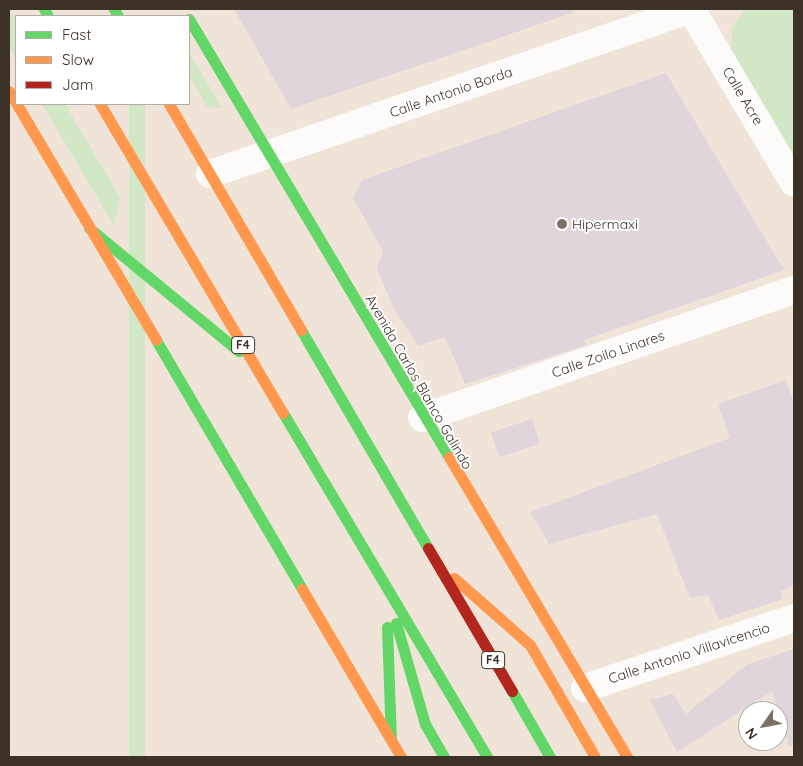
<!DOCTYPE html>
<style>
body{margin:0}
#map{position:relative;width:803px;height:766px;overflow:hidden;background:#f0e4d8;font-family:Quicksand,sans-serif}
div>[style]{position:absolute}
.green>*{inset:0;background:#d2e7c6;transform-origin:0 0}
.building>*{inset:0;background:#e0d5db;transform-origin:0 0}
.street>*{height:28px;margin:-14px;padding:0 14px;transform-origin:14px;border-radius:14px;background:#fdfbf9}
.fast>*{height:11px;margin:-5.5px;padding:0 5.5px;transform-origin:5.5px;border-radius:5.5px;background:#63d668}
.slow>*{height:11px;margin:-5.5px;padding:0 5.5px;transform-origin:5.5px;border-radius:5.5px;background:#ff974d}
.jam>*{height:11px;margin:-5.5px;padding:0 5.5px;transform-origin:5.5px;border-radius:5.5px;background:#b3261e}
.dots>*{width:14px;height:14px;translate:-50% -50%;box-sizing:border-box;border:2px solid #fff;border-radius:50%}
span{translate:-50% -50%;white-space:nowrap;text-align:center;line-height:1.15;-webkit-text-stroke:4px #fff;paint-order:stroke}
.shield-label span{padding:1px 4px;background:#fff;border:1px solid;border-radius:4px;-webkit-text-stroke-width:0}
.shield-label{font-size:12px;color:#3d3227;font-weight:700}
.street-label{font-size:14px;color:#3d3227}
.poi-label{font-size:14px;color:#3d3227}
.left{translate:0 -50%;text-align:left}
.frame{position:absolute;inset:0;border:10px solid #3d3227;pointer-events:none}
.legend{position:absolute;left:15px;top:15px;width:175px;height:90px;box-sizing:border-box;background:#fff;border:1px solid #b1ada9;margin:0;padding:6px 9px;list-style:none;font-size:15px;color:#3d3227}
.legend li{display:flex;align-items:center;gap:10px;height:25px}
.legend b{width:25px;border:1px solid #b1ada9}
.north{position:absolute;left:738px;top:701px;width:50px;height:50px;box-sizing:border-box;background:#fff;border:1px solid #b1ada9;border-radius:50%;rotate:237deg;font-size:14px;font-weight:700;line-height:20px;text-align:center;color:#3d3227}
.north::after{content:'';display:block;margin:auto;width:18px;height:22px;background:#7c7065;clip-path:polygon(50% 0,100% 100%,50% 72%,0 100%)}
</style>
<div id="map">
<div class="green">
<i style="clip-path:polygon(9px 9px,16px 20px,16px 59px,9px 46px)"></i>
<i style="clip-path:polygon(745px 9px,794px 9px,794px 159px,731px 51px,732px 28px)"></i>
<i style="clip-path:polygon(189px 52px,222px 108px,207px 107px,189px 75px)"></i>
<i style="clip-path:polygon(42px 104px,65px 104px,120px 197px,114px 226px)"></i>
<i style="left:129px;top:104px;width:16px;height:757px"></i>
</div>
<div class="building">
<i style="clip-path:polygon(234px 9px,571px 9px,572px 13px,291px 109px)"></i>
<i style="clip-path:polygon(666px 73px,784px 270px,584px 340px,586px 345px,465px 384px,445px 337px,418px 346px,393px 307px,377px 268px,383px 251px,353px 198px,362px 180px)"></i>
<i style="clip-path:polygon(786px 380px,794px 404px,794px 585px,780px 591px,783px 599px,719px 620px,708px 595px,690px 598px,657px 514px,549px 544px,530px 512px,730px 438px,718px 404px)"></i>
<i style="left:532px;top:419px;width:26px;height:43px;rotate:72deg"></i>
<i style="clip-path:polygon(794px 649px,794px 745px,789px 746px,772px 691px,677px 752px,650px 700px,673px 694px,686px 714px,748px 664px)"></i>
</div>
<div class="street">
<i style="left:691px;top:9px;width:202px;rotate:59.4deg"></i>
<i style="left:210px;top:174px;width:509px;rotate:-18.9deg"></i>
<i style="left:422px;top:418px;width:393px;rotate:-19deg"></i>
<i style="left:585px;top:688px;width:220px;rotate:-18.5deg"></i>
</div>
<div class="fast">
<i style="left:44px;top:9px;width:8px;rotate:60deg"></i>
<i style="left:114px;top:9px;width:8px;rotate:60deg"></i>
<i style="left:189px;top:19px;width:509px;rotate:59.31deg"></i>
<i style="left:89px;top:228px;width:194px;rotate:39.4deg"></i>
<i style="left:301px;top:330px;width:252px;rotate:59.8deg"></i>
<i style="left:156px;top:340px;width:289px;rotate:59.6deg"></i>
<i style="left:283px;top:413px;width:400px;rotate:59.3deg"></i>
<i style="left:396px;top:623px;width:105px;rotate:74deg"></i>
<i style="left:425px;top:724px;width:38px;rotate:60deg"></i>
<i style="left:387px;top:627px;width:112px;rotate:88deg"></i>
<i style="left:512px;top:691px;width:76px;rotate:60.1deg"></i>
</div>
<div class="slow">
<i style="left:9px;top:91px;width:289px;rotate:59.4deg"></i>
<i style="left:100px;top:104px;width:359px;rotate:59.4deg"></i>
<i style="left:169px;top:104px;width:262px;rotate:59.7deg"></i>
<i style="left:449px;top:457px;width:349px;rotate:59.3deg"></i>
<i style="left:454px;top:578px;width:101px;rotate:41.4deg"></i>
<i style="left:530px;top:645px;width:129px;rotate:59.9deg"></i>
<i style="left:302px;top:589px;width:195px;rotate:59.5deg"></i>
</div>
<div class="jam">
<i style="left:428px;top:548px;width:166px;rotate:59.6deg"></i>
</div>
<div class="dots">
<i style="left:562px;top:224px;background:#7c7065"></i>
</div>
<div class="shield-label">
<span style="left:243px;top:345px">F4</span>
<span style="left:493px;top:660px">F4</span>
</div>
<div class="street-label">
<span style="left:451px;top:92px;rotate:-19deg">Calle Antonio Borda</span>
<span style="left:743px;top:96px;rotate:59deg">Calle Acre</span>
<span style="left:608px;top:354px;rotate:-19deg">Calle Zoilo Linares</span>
<span style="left:419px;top:382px;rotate:60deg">Avenida Carlos Blanco Galindo</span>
<span style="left:689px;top:653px;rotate:-18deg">Calle Antonio Villavicencio</span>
</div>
<div class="poi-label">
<span class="left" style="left:572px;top:224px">Hipermaxi</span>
</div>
<div class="frame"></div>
<ul class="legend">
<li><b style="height:6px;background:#63d668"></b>Fast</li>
<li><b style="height:6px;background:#ff974d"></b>Slow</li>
<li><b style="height:6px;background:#b3261e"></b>Jam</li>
</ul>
<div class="north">N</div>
</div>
